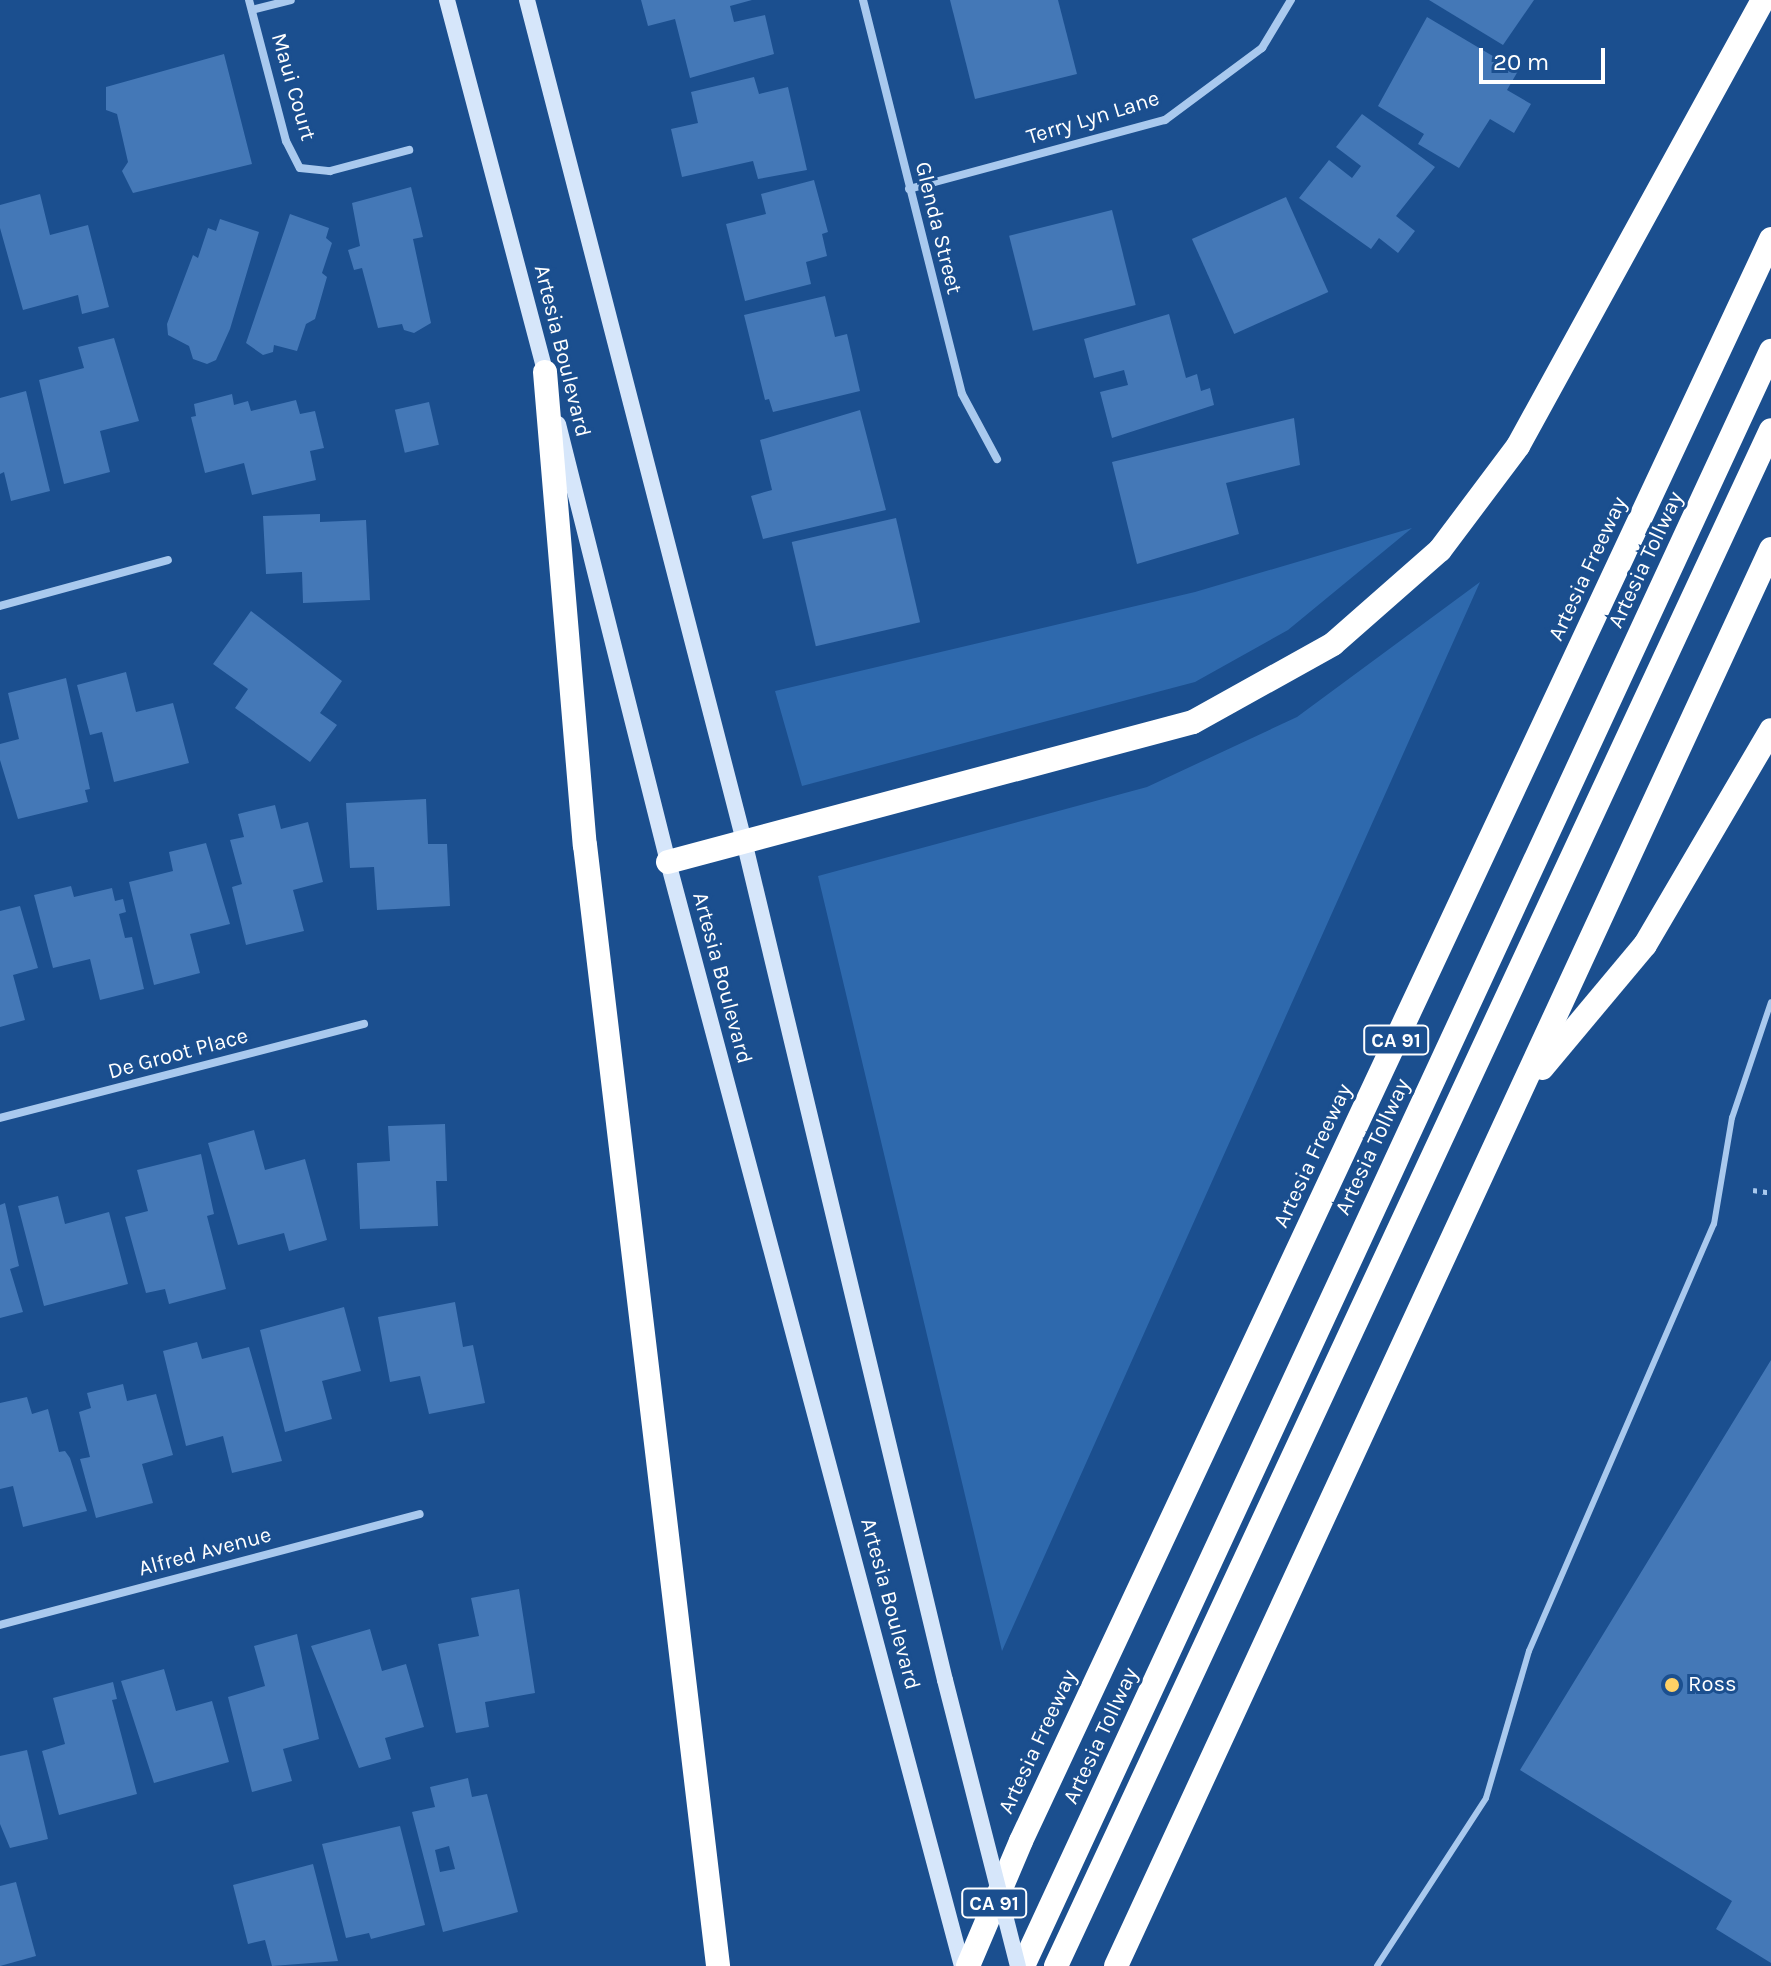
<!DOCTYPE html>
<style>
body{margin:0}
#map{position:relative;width:1771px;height:1966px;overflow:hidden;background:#1b4f8f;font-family:Karla,sans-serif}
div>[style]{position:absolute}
.green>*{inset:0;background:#2e69ad}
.building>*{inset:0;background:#4478b7;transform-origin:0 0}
.path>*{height:5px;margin-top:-2.5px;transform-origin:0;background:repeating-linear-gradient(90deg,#a9c9ee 0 4px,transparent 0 10px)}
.lane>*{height:6px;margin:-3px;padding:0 3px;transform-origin:3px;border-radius:3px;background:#a9c9ee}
.street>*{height:8px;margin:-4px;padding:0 4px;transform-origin:4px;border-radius:4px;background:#a9c9ee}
.secondary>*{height:16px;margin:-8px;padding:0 8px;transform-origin:8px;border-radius:8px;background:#d6e6fa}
.highway>*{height:24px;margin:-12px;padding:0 12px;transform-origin:12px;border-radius:12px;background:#fff}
.secondary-bridge>*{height:16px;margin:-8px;padding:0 8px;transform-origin:8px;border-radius:8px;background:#d6e6fa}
.dots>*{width:22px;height:22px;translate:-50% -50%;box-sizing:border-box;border:4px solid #1b4f8f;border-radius:50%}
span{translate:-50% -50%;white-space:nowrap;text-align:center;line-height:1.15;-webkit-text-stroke:6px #1b4f8f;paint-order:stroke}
.shield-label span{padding:2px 6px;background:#1b4f8f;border:2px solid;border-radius:6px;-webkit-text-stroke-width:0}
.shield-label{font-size:20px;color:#fff;font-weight:700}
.street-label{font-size:22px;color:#fff}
.poi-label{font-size:22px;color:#fff}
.left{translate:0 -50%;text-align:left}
.scale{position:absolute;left:1479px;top:48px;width:126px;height:36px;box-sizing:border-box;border:4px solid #fff;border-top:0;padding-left:10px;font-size:24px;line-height:28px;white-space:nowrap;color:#fff;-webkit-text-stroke:6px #1b4f8f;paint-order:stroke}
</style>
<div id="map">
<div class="green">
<i style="clip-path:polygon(1412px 528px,1288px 630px,1195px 682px,802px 786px,775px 691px,1195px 592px)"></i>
<i style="clip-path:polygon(1480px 582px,1002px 1651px,818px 876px,1147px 787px,1297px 717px)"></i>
</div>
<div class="building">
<i style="clip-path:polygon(641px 0,752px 0,730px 6px,734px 22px,765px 15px,774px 54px,690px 78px,675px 19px,648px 26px)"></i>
<i style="clip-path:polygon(950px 0,1058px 0,1077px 74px,975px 99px)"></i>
<i style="clip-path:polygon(1429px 0,1534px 0,1503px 45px)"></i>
<i style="clip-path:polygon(1427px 17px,1518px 71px,1507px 90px,1531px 104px,1514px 133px,1490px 119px,1459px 168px,1418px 144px,1424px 134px,1378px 106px)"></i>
<i style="clip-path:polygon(224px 54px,252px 164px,133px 193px,122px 171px,128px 162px,117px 114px,106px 110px,106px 87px)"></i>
<i style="clip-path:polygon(754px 77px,759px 94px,788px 87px,807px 170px,758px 179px,753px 161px,682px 177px,671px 129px,698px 123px,691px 92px)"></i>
<i style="clip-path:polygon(1362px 114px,1435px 167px,1396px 216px,1415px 231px,1398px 253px,1379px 238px,1371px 249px,1299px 198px,1329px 160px,1352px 178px,1361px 166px,1336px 147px)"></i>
<i style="clip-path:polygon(814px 180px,828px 232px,822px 234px,827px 256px,806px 262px,811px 284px,745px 301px,726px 224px,766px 214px,761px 194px)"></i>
<i style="clip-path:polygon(411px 187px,423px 237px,413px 239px,431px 323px,414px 333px,404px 330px,402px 324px,378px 328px,362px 268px,354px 270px,348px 250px,360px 246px,352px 203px)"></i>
<i style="clip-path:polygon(40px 194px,50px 235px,88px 225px,109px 307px,82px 314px,78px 295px,23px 310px,0 228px,0 205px)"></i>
<i style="left:1286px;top:197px;width:104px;height:103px;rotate:66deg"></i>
<i style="left:1112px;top:210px;width:98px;height:106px;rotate:76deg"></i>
<i style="clip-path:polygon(290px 214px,329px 228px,326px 238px,332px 243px,322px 273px,327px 277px,315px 319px,306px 324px,297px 351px,274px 345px,273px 352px,263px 355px,246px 343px)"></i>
<i style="clip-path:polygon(220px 219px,259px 232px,230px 329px,216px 360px,207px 364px,193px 359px,189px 346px,168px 335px,167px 324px,193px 255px,198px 258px,208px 228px,216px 231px)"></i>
<i style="clip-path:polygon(825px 296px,835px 337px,847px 334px,860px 391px,773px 412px,769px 399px,765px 400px,744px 315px)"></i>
<i style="clip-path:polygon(1169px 314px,1186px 378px,1197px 374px,1201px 391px,1210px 388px,1214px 405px,1112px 438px,1100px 392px,1128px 385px,1124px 370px,1094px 378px,1084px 339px)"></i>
<i style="clip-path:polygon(114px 338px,139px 421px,100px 431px,110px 472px,64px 484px,39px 380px,84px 368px,78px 347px)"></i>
<i style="clip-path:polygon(26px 391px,50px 491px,11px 501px,4px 472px,0 474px,0 398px)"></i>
<i style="clip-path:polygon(232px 394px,234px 405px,248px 401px,251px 411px,296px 400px,300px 414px,315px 411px,324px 448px,310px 451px,316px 480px,252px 495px,244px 463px,205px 473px,191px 417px,196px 416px,194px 404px)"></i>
<i style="left:429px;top:402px;width:44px;height:35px;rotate:77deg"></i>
<i style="clip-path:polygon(860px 410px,886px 510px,763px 539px,751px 496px,772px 490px,760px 440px)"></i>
<i style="clip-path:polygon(1294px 418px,1300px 465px,1226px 483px,1239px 534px,1137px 564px,1112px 462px)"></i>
<i style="clip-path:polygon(320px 514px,320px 522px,366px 520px,370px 600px,303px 603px,302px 572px,266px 574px,263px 516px)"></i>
<i style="left:896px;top:518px;width:107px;height:107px;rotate:77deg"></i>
<i style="clip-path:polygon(251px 611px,342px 681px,320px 713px,337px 725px,310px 762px,235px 708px,248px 689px,213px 664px)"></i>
<i style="clip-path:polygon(126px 672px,136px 712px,173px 703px,189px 763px,114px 782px,102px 732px,90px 735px,77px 685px)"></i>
<i style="clip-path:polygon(66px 678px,90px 789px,85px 790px,88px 802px,18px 819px,0 760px,0 744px,19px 739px,8px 693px)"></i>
<i style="clip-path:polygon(426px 799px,428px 844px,447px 844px,450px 906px,377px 910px,374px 867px,350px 868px,346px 803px)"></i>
<i style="clip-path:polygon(275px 805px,281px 829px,308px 822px,323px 882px,293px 890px,304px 931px,246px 945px,232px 887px,242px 884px,230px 840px,244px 837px,238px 814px)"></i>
<i style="clip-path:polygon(206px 843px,230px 924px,190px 934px,200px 973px,154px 985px,129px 882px,173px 871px,169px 852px)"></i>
<i style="clip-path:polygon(71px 886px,74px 897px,112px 888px,115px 901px,123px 899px,126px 912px,119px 914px,125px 938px,132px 937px,144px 989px,100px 1000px,90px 959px,53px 968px,34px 895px)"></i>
<i style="clip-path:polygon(20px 906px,38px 968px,13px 975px,25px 1020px,0 1027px,0 911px)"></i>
<i style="clip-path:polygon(445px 1124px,447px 1181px,436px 1181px,438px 1226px,360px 1229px,357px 1163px,390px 1161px,388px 1126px)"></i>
<i style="clip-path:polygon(254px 1130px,265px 1170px,305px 1159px,327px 1240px,289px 1251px,284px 1233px,238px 1245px,208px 1143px)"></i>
<i style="clip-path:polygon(201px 1154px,214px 1214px,207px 1216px,226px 1289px,169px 1304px,165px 1289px,146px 1293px,125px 1217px,148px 1211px,137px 1170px)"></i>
<i style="clip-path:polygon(58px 1196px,65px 1224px,109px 1212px,128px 1284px,44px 1306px,18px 1206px)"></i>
<i style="clip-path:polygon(5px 1203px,19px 1266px,10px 1269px,23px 1312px,0 1318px,0 1205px)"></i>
<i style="clip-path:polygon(455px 1302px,463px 1347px,473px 1345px,485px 1403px,429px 1414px,420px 1376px,390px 1382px,378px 1317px)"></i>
<i style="clip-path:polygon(344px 1307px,361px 1371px,322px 1381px,332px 1419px,285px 1432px,260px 1330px)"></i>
<i style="clip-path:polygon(197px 1342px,202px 1359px,249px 1347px,282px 1461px,232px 1473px,223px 1436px,186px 1446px,163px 1351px)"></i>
<i style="clip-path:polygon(1771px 1360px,1771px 1963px,1716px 1929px,1732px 1901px,1520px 1770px)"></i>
<i style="clip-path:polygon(123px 1384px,127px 1401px,156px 1394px,173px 1455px,142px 1464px,153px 1503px,96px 1518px,80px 1459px,90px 1457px,79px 1412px,91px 1408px,87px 1393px)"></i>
<i style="clip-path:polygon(27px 1397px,32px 1414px,48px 1409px,59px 1452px,65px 1451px,70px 1458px,87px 1511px,23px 1527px,13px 1486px,0 1489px,0 1403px)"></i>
<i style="clip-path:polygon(519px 1589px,535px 1693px,485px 1702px,489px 1727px,456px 1733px,438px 1644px,479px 1636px,471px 1598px)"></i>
<i style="clip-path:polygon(370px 1629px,382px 1671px,406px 1664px,424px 1727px,385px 1738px,391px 1759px,359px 1768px,311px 1646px)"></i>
<i style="clip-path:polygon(297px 1634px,319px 1739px,283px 1749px,292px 1781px,252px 1792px,228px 1697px,265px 1686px,254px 1646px)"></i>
<i style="clip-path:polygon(164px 1669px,176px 1711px,212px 1701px,229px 1762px,154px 1783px,121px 1681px)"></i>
<i style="clip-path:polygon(113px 1682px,117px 1699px,112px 1700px,137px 1794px,59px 1815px,42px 1751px,65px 1744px,53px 1698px)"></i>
<i style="clip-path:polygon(27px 1750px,48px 1839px,10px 1848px,0 1824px,0 1756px)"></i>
<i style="clip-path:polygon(evenodd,468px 1778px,472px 1797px,487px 1794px,518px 1912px,443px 1932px,412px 1812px,435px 1807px,430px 1787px,468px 1778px,449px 1846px,455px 1869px,440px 1872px,435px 1850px,449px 1846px)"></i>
<i style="clip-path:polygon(400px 1826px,425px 1925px,371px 1939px,369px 1933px,346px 1938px,322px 1844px)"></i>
<i style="clip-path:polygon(313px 1864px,338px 1961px,272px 1966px,265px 1940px,248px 1944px,233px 1885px)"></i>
<i style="clip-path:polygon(16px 1882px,36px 1956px,0 1966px,0 1886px)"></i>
</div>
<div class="path">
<i style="left:1753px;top:1190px;width:18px;rotate:9deg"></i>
</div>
<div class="lane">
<i style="left:1377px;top:1966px;width:200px;rotate:-57deg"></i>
<i style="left:1486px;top:1798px;width:153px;rotate:-73.7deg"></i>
<i style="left:1529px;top:1651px;width:465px;rotate:-66.6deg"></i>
<i style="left:1714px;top:1224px;width:108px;rotate:-80.4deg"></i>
<i style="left:1732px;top:1118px;width:122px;rotate:-71.4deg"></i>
</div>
<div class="street">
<i style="left:249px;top:0;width:146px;rotate:75.3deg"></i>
<i style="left:286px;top:141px;width:30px;rotate:63deg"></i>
<i style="left:300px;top:168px;width:30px;rotate:6deg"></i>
<i style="left:330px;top:171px;width:82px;rotate:-14.9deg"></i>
<i style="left:863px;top:0;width:406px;rotate:75.9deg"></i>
<i style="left:962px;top:394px;width:74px;rotate:61.7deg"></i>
<i style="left:252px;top:10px;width:40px;rotate:-14.4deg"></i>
<i style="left:909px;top:189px;width:265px;rotate:-15.1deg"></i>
<i style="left:1165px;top:120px;width:121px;rotate:-36.6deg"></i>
<i style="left:1262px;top:48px;width:56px;rotate:-58.9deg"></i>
<i style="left:0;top:606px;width:174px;rotate:-15.3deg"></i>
<i style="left:0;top:1118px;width:376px;rotate:-14.5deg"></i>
<i style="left:0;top:1625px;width:434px;rotate:-14.8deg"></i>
</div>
<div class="secondary">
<i style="left:447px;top:0;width:395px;rotate:75.2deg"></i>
<i style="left:527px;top:0;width:869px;rotate:75.53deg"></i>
<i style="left:744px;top:841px;width:863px;rotate:76.53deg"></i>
<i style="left:558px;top:424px;width:452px;rotate:75.9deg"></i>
<i style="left:668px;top:862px;width:1142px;rotate:75.09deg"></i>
</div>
<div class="highway">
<i style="left:545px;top:372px;width:475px;rotate:85.2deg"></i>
<i style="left:585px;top:845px;width:1129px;rotate:83.23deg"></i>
<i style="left:668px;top:862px;width:543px;rotate:-14.93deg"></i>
<i style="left:1193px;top:722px;width:160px;rotate:-29.1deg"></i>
<i style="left:1333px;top:644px;width:142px;rotate:-41.3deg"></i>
<i style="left:1440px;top:550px;width:130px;rotate:-53.1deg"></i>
<i style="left:1518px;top:446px;width:509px;rotate:-61.22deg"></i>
<i style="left:1542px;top:1068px;width:160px;rotate:-50.1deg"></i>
<i style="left:1645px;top:945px;width:249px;rotate:-59.6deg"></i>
<i style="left:968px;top:1966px;width:136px;rotate:-67deg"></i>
<i style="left:1021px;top:1841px;width:1769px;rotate:-64.91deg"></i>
<i style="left:1023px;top:1966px;width:1780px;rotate:-65.15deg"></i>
<i style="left:1056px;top:1966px;width:1694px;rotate:-65.04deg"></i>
<i style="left:1116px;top:1966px;width:1561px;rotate:-65.19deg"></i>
</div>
<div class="secondary-bridge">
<i style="left:945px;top:1680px;width:295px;rotate:75.7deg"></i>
</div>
<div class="dots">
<i style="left:1672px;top:1685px;background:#ffd166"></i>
</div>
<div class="shield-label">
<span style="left:1396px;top:1040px">CA 91</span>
<span style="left:994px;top:1903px">CA 91</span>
</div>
<div class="street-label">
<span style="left:293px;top:87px;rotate:74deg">Maui Court</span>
<span style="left:1093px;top:118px;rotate:-17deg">Terry Lyn Lane</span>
<span style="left:938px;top:228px;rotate:76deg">Glenda Street</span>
<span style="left:562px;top:351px;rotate:76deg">Artesia Boulevard</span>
<span style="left:1646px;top:560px;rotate:-65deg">Artesia Tollway</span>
<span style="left:1588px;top:569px;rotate:-65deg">Artesia Freeway</span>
<span style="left:722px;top:978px;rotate:75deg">Artesia Boulevard</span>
<span style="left:178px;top:1054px;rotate:-15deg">De Groot Place</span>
<span style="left:1373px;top:1147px;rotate:-65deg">Artesia Tollway</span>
<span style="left:1313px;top:1156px;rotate:-65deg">Artesia Freeway</span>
<span style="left:205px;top:1552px;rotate:-15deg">Alfred Avenue</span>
<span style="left:890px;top:1604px;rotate:75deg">Artesia Boulevard</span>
<span style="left:1101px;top:1736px;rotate:-65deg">Artesia Tollway</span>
<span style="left:1038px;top:1742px;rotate:-65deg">Artesia Freeway</span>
</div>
<div class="poi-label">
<span class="left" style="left:1688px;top:1685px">Ross</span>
</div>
<div class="scale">20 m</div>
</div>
